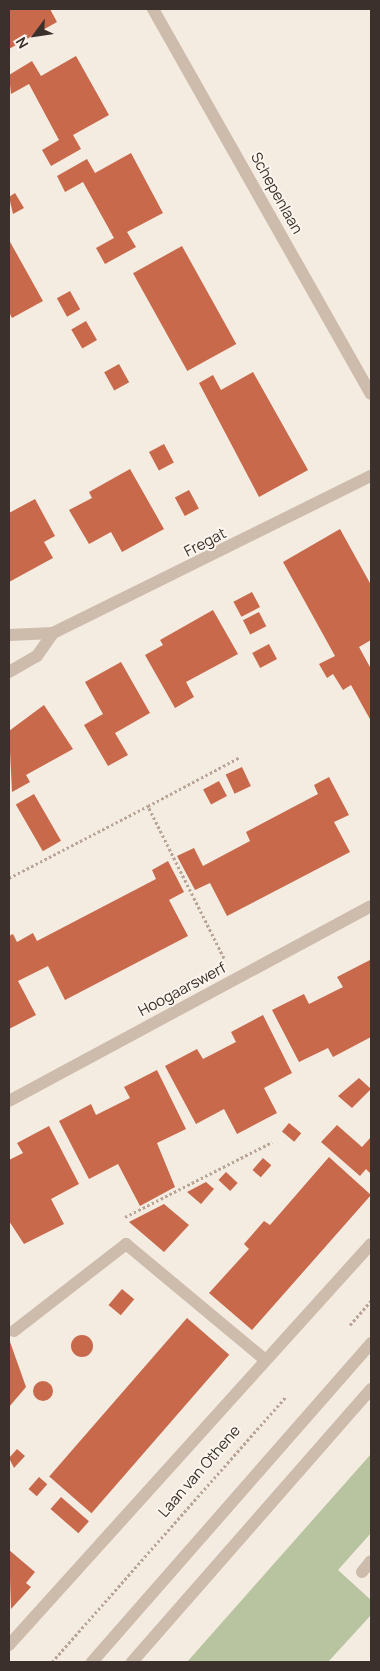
<!DOCTYPE html>
<style>
body{margin:0}
#map{position:relative;width:380px;height:1671px;overflow:hidden;background:#f4ebe1;font-family:Manrope,sans-serif}
div>[style]{position:absolute}
.green>*{inset:0;background:#b8c4a0}
.building>*{inset:0;background:#c8694b;transform-origin:0 0}
.round{border-radius:50%}
.path>*{height:3px;margin-top:-1.5px;transform-origin:0;background:repeating-linear-gradient(90deg,#b9a596 0 2.5px,transparent 0 5px)}
.service>*{height:12px;margin:-6px;padding:0 6px;transform-origin:6px;border-radius:6px;background:#cdbbac}
.minor>*{height:12px;margin:-6px;padding:0 6px;transform-origin:6px;border-radius:6px;background:#cdbbac}
.tertiary>*{height:12px;margin:-6px;padding:0 6px;transform-origin:6px;border-radius:6px;background:#cdbbac}
span{translate:-50% -50%;white-space:nowrap;text-align:center;line-height:1.15;-webkit-text-stroke:4px #fbf5ee;paint-order:stroke}
.street-label{font-size:15px;color:#3b302b}
.frame{position:absolute;inset:0;border:10px solid #3b302b;pointer-events:none}
.north{position:absolute;left:10px;top:10px;width:50px;height:50px;-webkit-text-stroke:4px #fbf5ee;paint-order:stroke;rotate:239deg;font-size:14px;font-weight:700;line-height:20px;text-align:center;color:#3b302b}
.north::after{content:'';display:block;margin:auto;width:18px;height:22px;background:#3b302b;clip-path:polygon(50% 0,100% 100%,50% 72%,0 100%)}
</style>
<div id="map">
<div class="green">
<i style="clip-path:polygon(371px 1454px,371px 1533px,338px 1570px,371px 1600px,371px 1615px,328px 1662px,187px 1662px)"></i>
</div>
<div class="building">
<i style="clip-path:polygon(9px 9px,50px 9px,57px 22px,9px 49px)"></i>
<i style="clip-path:polygon(76px 56px,109px 115px,73px 135px,81px 149px,51px 166px,42px 150px,59px 140px,29px 84px,11px 94px,9px 75px,32px 61px,41px 76px)"></i>
<i style="clip-path:polygon(131px 153px,163px 213px,127px 232px,136px 247px,105px 264px,96px 248px,114px 238px,83px 182px,65px 192px,57px 176px,87px 159px,95px 173px)"></i>
<i style="clip-path:polygon(15px 193px,24px 208px,13px 214px,9px 197px)"></i>
<i style="clip-path:polygon(9px 240px,43px 301px,12px 318px,9px 312px)"></i>
<i style="left:182px;top:246px;width:112px;height:56px;rotate:61deg"></i>
<i style="left:70px;top:291px;width:21px;height:15px;rotate:61deg"></i>
<i style="left:86px;top:321px;width:22px;height:17px;rotate:60deg"></i>
<i style="left:119px;top:364px;width:21px;height:17px;rotate:61deg"></i>
<i style="clip-path:polygon(253px 372px,308px 470px,259px 497px,199px 383px,213px 375px,221px 390px)"></i>
<i style="left:164px;top:444px;width:21px;height:17px;rotate:62deg"></i>
<i style="clip-path:polygon(130px 469px,164px 529px,122px 552px,111px 532px,89px 544px,69px 510px,92px 498px,89px 492px)"></i>
<i style="left:189px;top:490px;width:21px;height:16px;rotate:62deg"></i>
<i style="clip-path:polygon(35px 499px,55px 536px,44px 542px,53px 558px,9px 582px,9px 513px)"></i>
<i style="clip-path:polygon(340px 529px,371px 585px,371px 640px,359px 647px,371px 669px,371px 721px,351px 685px,343px 690px,333px 674px,327px 678px,319px 664px,335px 656px,283px 562px)"></i>
<i style="left:252px;top:592px;width:17px;height:21px;rotate:62deg"></i>
<i style="clip-path:polygon(213px 610px,238px 654px,186px 682px,194px 697px,175px 708px,145px 655px,163px 645px,160px 640px)"></i>
<i style="left:259px;top:612px;width:16px;height:18px;rotate:63deg"></i>
<i style="left:269px;top:644px;width:17px;height:19px;rotate:62deg"></i>
<i style="clip-path:polygon(121px 662px,150px 713px,115px 733px,128px 755px,108px 766px,84px 725px,103px 714px,85px 682px)"></i>
<i style="clip-path:polygon(44px 705px,73px 749px,26px 775px,30px 782px,12px 792px,9px 731px)"></i>
<i style="left:242px;top:767px;width:21px;height:18px;rotate:65deg"></i>
<i style="clip-path:polygon(329px 777px,349px 815px,334px 822px,350px 852px,227px 916px,210px 883px,195px 890px,177px 856px,194px 848px,203px 866px,250px 841px,246px 832px,318px 794px,314px 785px)"></i>
<i style="left:219px;top:781px;width:17px;height:18px;rotate:62deg"></i>
<i style="left:34px;top:794px;width:54px;height:21px;rotate:60deg"></i>
<i style="clip-path:polygon(168px 861px,184px 892px,169px 900px,188px 936px,65px 1000px,48px 966px,18px 981px,36px 1015px,9px 1029px,9px 936px,13px 934px,17px 942px,33px 933px,37px 941px,156px 879px,152px 870px)"></i>
<i style="clip-path:polygon(370px 960px,371px 1037px,333px 1057px,328px 1048px,299px 1062px,272px 1010px,304px 994px,309px 1004px,343px 987px,337px 977px)"></i>
<i style="clip-path:polygon(263px 1015px,292px 1073px,264px 1088px,277px 1113px,237px 1134px,224px 1109px,196px 1124px,165px 1066px,197px 1049px,203px 1059px,236px 1042px,231px 1032px)"></i>
<i style="clip-path:polygon(157px 1070px,186px 1129px,157px 1143px,175px 1187px,140px 1206px,118px 1164px,89px 1179px,59px 1121px,91px 1104px,96px 1115px,130px 1098px,124px 1087px)"></i>
<i style="clip-path:polygon(359px 1078px,371px 1089px,352px 1108px,338px 1096px)"></i>
<i style="left:289px;top:1123px;width:16px;height:11px;rotate:40deg"></i>
<i style="clip-path:polygon(337px 1125px,362px 1147px,371px 1137px,371px 1174px,366px 1169px,360px 1176px,321px 1142px)"></i>
<i style="clip-path:polygon(49px 1126px,79px 1184px,51px 1199px,64px 1224px,24px 1244px,9px 1221px,9px 1160px,23px 1153px,17px 1143px)"></i>
<i style="clip-path:polygon(329px 1157px,371px 1195px,252px 1330px,209px 1293px,249px 1249px,244px 1244px,264px 1221px,270px 1225px)"></i>
<i style="left:263px;top:1158px;width:11px;height:16px;rotate:41deg"></i>
<i style="left:226px;top:1172px;width:16px;height:11px;rotate:43deg"></i>
<i style="clip-path:polygon(206px 1182px,214px 1189px,201px 1204px,187px 1192px)"></i>
<i style="clip-path:polygon(164px 1204px,189px 1225px,164px 1252px,129px 1222px)"></i>
<i style="left:122px;top:1289px;width:16px;height:21px;rotate:40deg"></i>
<i style="left:187px;top:1318px;width:56px;height:210px;rotate:41deg"></i>
<i class="round" style="left:71px;top:1335px;width:22px;height:22px"></i>
<i style="clip-path:polygon(9px 1339px,26px 1387px,9px 1407px)"></i>
<i class="round" style="left:33px;top:1381px;width:20px;height:20px"></i>
<i style="clip-path:polygon(17px 1449px,25px 1456px,14px 1468px,9px 1458px)"></i>
<i style="left:39px;top:1477px;width:11px;height:16px;rotate:41deg"></i>
<i style="left:61px;top:1497px;width:37px;height:16px;rotate:41deg"></i>
<i style="clip-path:polygon(9px 1550px,35px 1572px,26px 1583px,31px 1587px,11px 1609px)"></i>
</div>
<div class="path">
<i style="left:9px;top:878px;width:157px;rotate:-27.4deg"></i>
<i style="left:224px;top:958px;width:170px;rotate:-116.6deg"></i>
<i style="left:148px;top:806px;width:104px;rotate:-28deg"></i>
<i style="left:125px;top:1217px;width:165px;rotate:-27deg"></i>
<i style="left:350px;top:1325px;width:32px;rotate:-49deg"></i>
<i style="left:52px;top:1662px;width:354px;rotate:-48.6deg"></i>
</div>
<div class="service">
<i style="left:14px;top:1331px;width:142px;rotate:-37.8deg"></i>
<i style="left:126px;top:1244px;width:180px;rotate:39.8deg"></i>
</div>
<div class="minor">
<i style="left:153px;top:9px;width:442px;rotate:60.5deg"></i>
<i style="left:9px;top:635px;width:44px;rotate:-2.6deg"></i>
<i style="left:53px;top:633px;width:355px;rotate:-26.3deg"></i>
<i style="left:9px;top:672px;width:32px;rotate:-30deg"></i>
<i style="left:37px;top:656px;width:28px;rotate:-55deg"></i>
<i style="left:9px;top:1101px;width:411px;rotate:-28.3deg"></i>
<i style="left:362px;top:1572px;width:14px;rotate:-51deg"></i>
<i style="left:9px;top:1645px;width:540px;rotate:-47.93deg"></i>
</div>
<div class="tertiary">
<i style="left:92px;top:1662px;width:424px;rotate:-48.8deg"></i>
<i style="left:132px;top:1662px;width:363px;rotate:-48.8deg"></i>
</div>
<div class="street-label">
<span style="left:277px;top:193px;rotate:61deg">Schepenlaan</span>
<span style="left:205px;top:542px;rotate:-27deg">Fregat</span>
<span style="left:182px;top:989px;rotate:-28deg">Hoogaarswerf</span>
<span style="left:199px;top:1471px;rotate:-49deg">Laan van Othene</span>
</div>
<div class="frame"></div>
<div class="north">N</div>
</div>
